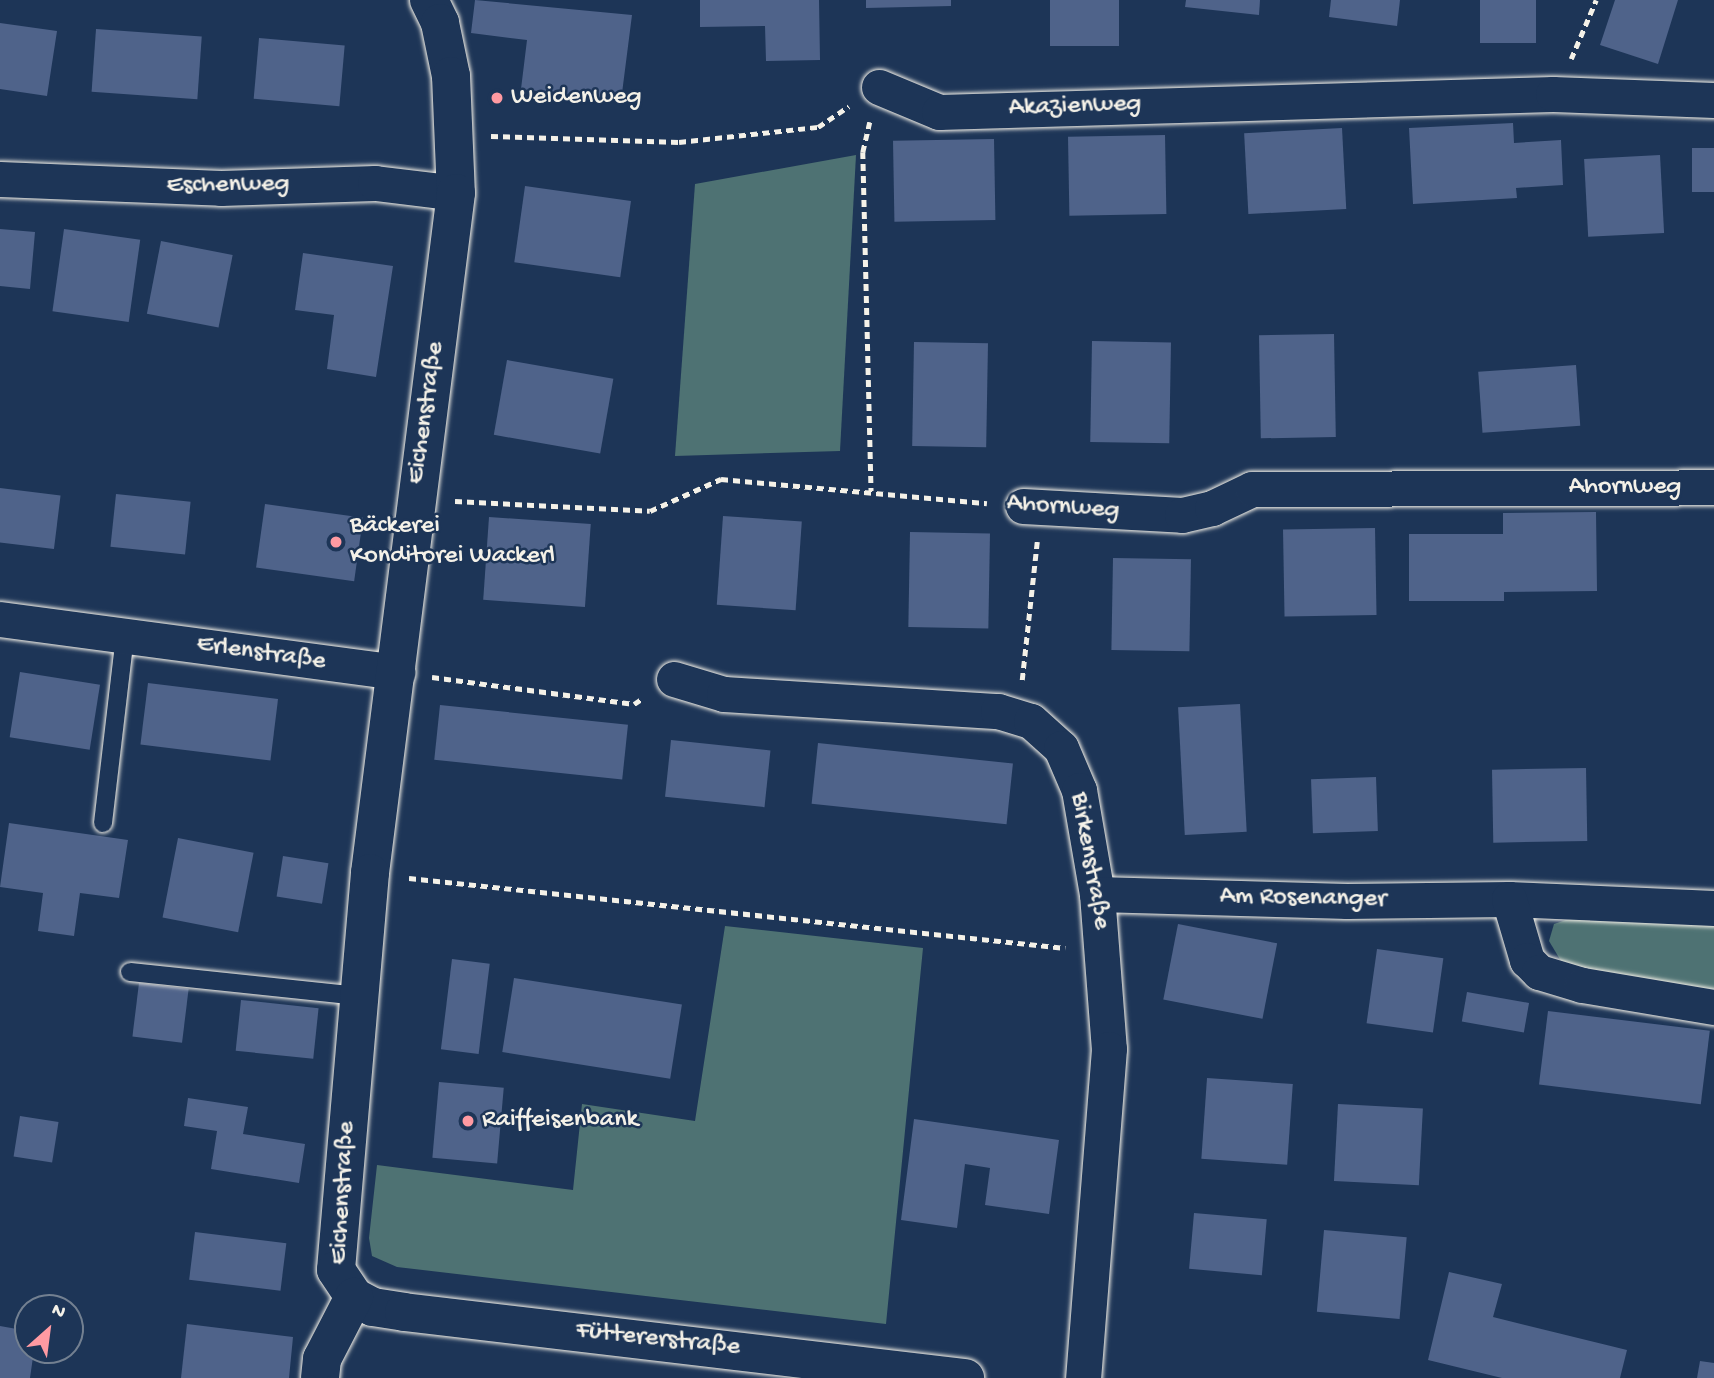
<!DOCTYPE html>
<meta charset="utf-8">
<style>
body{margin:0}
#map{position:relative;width:1714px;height:1378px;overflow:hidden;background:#1d3557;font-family:"Gochi Hand",sans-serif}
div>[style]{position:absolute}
.green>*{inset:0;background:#4e7273}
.building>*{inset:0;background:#4f638a;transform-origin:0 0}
.path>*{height:4.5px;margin-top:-2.25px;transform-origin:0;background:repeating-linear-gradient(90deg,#f4f1e8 0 7px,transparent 0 12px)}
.roads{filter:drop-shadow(0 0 2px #f4f1e8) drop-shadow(0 0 2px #f4f1e8)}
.lane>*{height:18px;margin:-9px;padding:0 9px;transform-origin:9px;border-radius:9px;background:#1d3557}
.street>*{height:35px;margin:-17.5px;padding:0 17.5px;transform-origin:17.5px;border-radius:17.5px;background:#1d3557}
.secondary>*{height:38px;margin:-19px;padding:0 19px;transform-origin:19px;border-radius:19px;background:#1d3557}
.dots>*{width:19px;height:19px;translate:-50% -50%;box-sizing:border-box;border:4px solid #1d3557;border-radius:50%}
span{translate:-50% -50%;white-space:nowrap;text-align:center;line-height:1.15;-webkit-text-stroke:5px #1d3557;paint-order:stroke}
.poi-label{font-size:26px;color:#f4f1e8}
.left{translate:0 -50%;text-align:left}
.street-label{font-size:26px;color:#f4f1e8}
.north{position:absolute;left:14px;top:1294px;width:70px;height:70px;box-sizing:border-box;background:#1d3557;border:2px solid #738091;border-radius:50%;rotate:28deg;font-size:19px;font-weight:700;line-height:28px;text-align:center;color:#f4f1e8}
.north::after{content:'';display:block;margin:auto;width:24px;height:32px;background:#ff9aa2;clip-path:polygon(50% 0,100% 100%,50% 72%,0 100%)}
</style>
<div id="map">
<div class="green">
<i style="clip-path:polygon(856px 155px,840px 451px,675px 456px,695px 184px)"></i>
<i style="clip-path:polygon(1569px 919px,1714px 922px,1714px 994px,1564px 966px,1549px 941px,1554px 924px)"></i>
<i style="clip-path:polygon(725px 926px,923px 948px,886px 1324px,397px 1267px,372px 1256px,369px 1238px,377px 1165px,573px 1190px,582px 1104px,695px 1121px)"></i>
</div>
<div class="building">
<i style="clip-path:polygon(475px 0,632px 15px,621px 101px,521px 89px,527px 40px,471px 33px)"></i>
<i style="clip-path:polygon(700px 0,819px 0,820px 60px,766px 61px,765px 26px,700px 27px)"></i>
<i style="clip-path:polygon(866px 0,951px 0,951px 6px,866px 8px)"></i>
<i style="left:1050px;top:0;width:69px;height:46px"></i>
<i style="clip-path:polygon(1186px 0,1260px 0,1259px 15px,1185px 7px)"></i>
<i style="clip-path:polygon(1331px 0,1400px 0,1397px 26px,1329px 17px)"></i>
<i style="left:1480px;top:0;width:56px;height:43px"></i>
<i style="clip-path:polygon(1615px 0,1678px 0,1658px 64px,1600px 45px)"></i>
<i style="clip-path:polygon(0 23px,57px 31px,47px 96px,0 89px)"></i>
<i style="left:96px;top:29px;width:106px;height:63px;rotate:4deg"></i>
<i style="left:259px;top:38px;width:86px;height:61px;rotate:5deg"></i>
<i style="clip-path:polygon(1513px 123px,1514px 143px,1561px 140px,1563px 185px,1516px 188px,1517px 198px,1413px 204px,1409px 128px)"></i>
<i style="left:1342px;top:128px;width:81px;height:98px;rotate:87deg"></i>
<i style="left:1165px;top:135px;width:79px;height:97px;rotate:89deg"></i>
<i style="left:994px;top:139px;width:81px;height:101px;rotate:89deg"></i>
<i style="left:1714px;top:148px;width:44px;height:22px;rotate:90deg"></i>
<i style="left:1660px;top:155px;width:78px;height:76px;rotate:87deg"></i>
<i style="left:525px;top:186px;width:107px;height:77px;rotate:8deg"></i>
<i style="clip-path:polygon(0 229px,35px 232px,30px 289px,0 286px)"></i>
<i style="left:64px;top:229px;width:77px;height:83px;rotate:8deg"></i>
<i style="left:161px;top:241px;width:73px;height:74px;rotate:11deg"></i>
<i style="clip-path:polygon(303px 253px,393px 266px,376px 377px,327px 369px,334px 315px,295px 310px)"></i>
<i style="left:1334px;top:334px;width:103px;height:75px;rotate:89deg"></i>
<i style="left:1092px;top:341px;width:79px;height:101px;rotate:1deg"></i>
<i style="left:914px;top:342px;width:74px;height:104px;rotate:1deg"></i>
<i style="left:507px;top:360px;width:108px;height:76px;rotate:10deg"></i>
<i style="left:1576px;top:365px;width:61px;height:98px;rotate:86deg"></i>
<i style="left:0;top:488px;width:61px;height:54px;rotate:7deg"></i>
<i style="left:116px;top:494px;width:75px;height:53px;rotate:6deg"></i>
<i style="left:265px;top:504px;width:99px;height:64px;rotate:8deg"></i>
<i style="clip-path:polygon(1596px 512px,1597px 591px,1504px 592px,1504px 601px,1409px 601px,1409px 534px,1503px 534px,1503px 513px)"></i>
<i style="left:723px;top:516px;width:79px;height:89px;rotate:4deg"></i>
<i style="left:489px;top:517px;width:102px;height:83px;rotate:4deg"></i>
<i style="left:1375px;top:528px;width:87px;height:92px;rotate:89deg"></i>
<i style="left:910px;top:532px;width:80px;height:95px;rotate:1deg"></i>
<i style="left:1113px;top:558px;width:78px;height:92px;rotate:1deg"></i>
<i style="left:20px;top:672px;width:81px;height:66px;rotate:9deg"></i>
<i style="left:148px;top:683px;width:131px;height:62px;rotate:7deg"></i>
<i style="left:1240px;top:704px;width:128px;height:62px;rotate:87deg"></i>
<i style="left:440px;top:705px;width:189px;height:55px;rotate:6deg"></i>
<i style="left:671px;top:740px;width:100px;height:57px;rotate:6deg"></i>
<i style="left:818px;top:743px;width:196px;height:61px;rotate:6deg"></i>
<i style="left:1586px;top:768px;width:73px;height:94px;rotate:89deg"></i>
<i style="left:1376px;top:777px;width:54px;height:65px;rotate:88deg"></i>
<i style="clip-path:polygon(9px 823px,128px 840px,119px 898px,80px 893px,74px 936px,38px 931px,43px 893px,0 887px)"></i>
<i style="left:178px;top:838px;width:77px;height:81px;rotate:11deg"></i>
<i style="left:283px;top:856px;width:46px;height:41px;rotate:9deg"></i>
<i style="left:1178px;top:924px;width:101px;height:77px;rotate:11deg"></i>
<i style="left:1377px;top:949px;width:67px;height:75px;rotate:8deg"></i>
<i style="left:452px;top:959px;width:38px;height:91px;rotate:7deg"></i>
<i style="left:514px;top:978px;width:170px;height:75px;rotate:9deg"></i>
<i style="left:139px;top:983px;width:50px;height:54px;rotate:7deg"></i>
<i style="left:1467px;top:992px;width:63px;height:30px;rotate:10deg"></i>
<i style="left:241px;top:1000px;width:78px;height:51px;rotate:6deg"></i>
<i style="left:1548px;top:1011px;width:163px;height:74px;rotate:7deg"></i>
<i style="left:1207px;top:1078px;width:86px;height:81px;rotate:4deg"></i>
<i style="left:439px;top:1082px;width:65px;height:76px;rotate:5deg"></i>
<i style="clip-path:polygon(188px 1098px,248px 1107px,243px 1134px,305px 1144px,299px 1183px,211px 1169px,217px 1131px,184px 1126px)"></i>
<i style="left:1338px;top:1104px;width:85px;height:77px;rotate:3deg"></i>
<i style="left:20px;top:1116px;width:39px;height:41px;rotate:9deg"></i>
<i style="clip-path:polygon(914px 1119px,1059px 1140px,1049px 1214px,985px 1205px,990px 1168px,965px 1164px,957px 1228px,901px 1220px)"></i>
<i style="left:1194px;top:1213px;width:73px;height:56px;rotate:5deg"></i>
<i style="left:1324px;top:1230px;width:83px;height:82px;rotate:5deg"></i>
<i style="left:195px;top:1232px;width:92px;height:48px;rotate:7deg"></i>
<i style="clip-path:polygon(1449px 1272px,1502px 1284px,1493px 1317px,1627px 1350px,1620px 1378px,1502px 1378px,1428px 1360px)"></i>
<i style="clip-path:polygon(187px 1324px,293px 1337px,289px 1378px,181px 1378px)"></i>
<i style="clip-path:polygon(0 1326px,28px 1331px,28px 1350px,34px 1350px,30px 1378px,0 1378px)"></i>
<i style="clip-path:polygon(1700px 1361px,1714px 1363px,1714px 1378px,1697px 1378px)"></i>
</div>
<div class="path">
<i style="left:1571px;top:59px;width:64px;rotate:-67deg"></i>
<i style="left:870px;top:122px;width:31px;rotate:103deg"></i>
<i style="left:863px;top:152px;width:339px;rotate:88.6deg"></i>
<i style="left:491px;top:136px;width:188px;rotate:1.8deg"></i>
<i style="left:679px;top:142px;width:140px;rotate:-6.2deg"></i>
<i style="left:818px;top:127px;width:37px;rotate:-34deg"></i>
<i style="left:455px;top:501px;width:195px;rotate:2.9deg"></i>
<i style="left:650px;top:511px;width:78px;rotate:-24.3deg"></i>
<i style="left:721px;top:479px;width:267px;rotate:5.2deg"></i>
<i style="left:432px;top:677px;width:204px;rotate:7.6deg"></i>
<i style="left:634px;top:704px;width:11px;rotate:-34deg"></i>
<i style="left:1022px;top:680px;width:139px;rotate:-83.8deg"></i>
<i style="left:409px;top:878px;width:660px;rotate:6.09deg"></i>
</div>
<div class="roads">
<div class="lane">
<i style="left:103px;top:823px;width:189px;rotate:-83.3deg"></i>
<i style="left:130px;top:972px;width:228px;rotate:6deg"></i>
</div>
<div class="street">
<i style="left:879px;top:87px;width:65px;rotate:22.6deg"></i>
<i style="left:939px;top:112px;width:614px;rotate:-1.68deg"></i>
<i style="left:1553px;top:94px;width:161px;rotate:2.1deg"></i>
<i style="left:0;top:179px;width:221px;rotate:2.3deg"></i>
<i style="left:221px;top:188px;width:154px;rotate:-1.9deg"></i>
<i style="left:375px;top:183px;width:82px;rotate:7deg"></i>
<i style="left:1023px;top:506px;width:159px;rotate:3.2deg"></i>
<i style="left:1182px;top:515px;width:31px;rotate:-13deg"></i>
<i style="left:1212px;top:508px;width:44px;rotate:-25.4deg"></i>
<i style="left:1252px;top:489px;width:462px;rotate:-0.2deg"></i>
<i style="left:0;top:619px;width:401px;rotate:7.6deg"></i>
<i style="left:674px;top:679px;width:52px;rotate:16.7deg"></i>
<i style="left:724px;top:694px;width:275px;rotate:3.6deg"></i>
<i style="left:998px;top:711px;width:34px;rotate:17deg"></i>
<i style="left:1031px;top:721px;width:40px;rotate:42deg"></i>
<i style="left:1061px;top:748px;width:46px;rotate:66.8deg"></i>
<i style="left:1079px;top:790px;width:106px;rotate:80.2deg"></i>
<i style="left:1097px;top:894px;width:155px;rotate:85.6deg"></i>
<i style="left:1109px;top:1049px;width:330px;rotate:94.5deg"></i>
<i style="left:1097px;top:894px;width:250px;rotate:1.6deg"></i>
<i style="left:1347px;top:901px;width:162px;rotate:-0.7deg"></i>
<i style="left:1509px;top:899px;width:205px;rotate:2.5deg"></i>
<i style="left:1509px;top:899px;width:64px;rotate:73.6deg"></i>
<i style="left:1527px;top:960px;width:17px;rotate:45deg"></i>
<i style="left:1539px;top:972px;width:45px;rotate:16.8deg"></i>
<i style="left:1582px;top:985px;width:134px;rotate:9.5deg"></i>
</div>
<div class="secondary">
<i style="left:429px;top:0;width:25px;rotate:64deg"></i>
<i style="left:440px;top:23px;width:54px;rotate:78.3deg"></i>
<i style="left:451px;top:76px;width:117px;rotate:87.6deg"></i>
<i style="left:456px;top:193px;width:685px;rotate:97.21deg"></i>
<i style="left:370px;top:873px;width:398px;rotate:94.9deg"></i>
<i style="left:336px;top:1270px;width:32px;rotate:56deg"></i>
<i style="left:354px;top:1297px;width:21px;rotate:28deg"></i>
<i style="left:373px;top:1307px;width:31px;rotate:9deg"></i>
<i style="left:404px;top:1312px;width:565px;rotate:6.71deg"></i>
<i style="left:320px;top:1378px;width:19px;rotate:-84deg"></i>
<i style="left:322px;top:1359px;width:70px;rotate:-62.7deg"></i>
</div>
</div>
<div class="dots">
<i style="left:497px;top:98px;background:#ff9aa2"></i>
<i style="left:336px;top:542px;background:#ff9aa2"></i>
<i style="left:468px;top:1121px;background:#ff9aa2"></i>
</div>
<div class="poi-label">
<span class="left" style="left:511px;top:98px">Weidenweg</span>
<span class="left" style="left:350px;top:542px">Bäckerei<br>Konditorei Wackerl</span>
<span class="left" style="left:482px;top:1121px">Raiffeisenbank</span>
</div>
<div class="street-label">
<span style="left:1075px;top:107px;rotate:-2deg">Akazienweg</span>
<span style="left:228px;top:186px;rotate:-1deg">Eschenweg</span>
<span style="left:427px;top:413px;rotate:-82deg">Eichenstraße</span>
<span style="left:1625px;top:488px">Ahornweg</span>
<span style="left:1063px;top:508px;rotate:4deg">Ahornweg</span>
<span style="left:261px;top:654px;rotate:8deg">Erlenstraße</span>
<span style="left:1089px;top:861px;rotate:80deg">Birkenstraße</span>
<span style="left:1303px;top:899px;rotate:1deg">Am Rosenanger</span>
<span style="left:344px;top:1193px;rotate:-87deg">Eichenstraße</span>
<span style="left:658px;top:1340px;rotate:6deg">Füttererstraße</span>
</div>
<div class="north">N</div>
</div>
